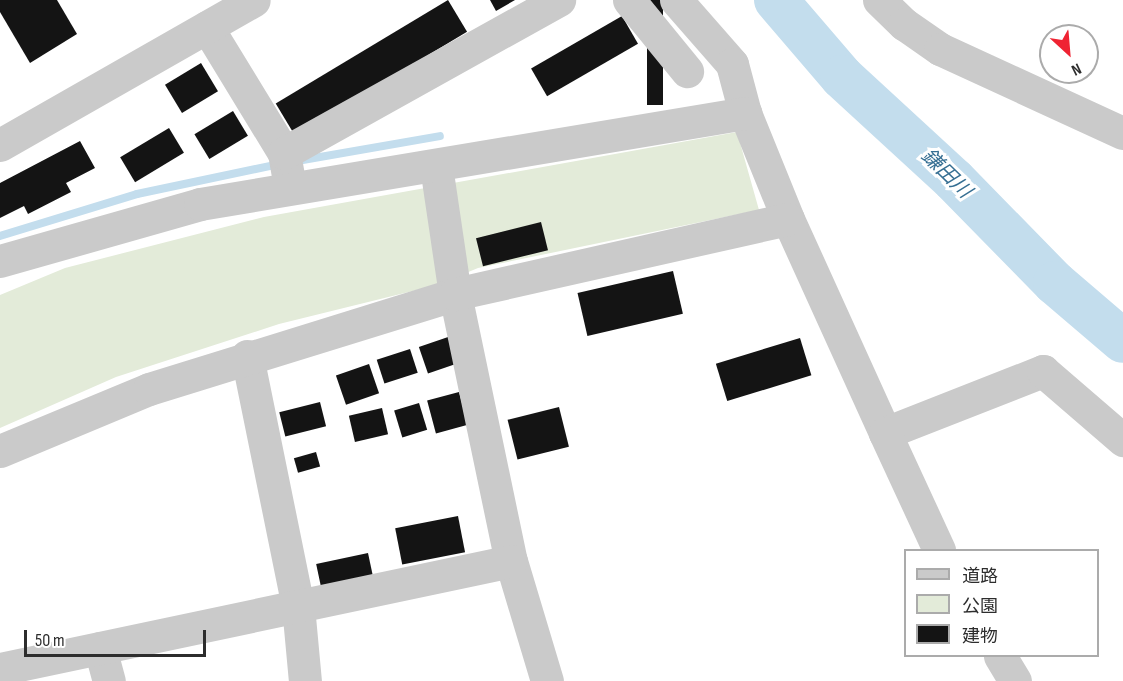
<!DOCTYPE html>
<meta charset="utf-8">
<style>
body{margin:0}
#map{position:relative;width:1123px;height:681px;overflow:hidden;background:#fff;font-family:"Sofia Sans Condensed","Noto Sans JP",sans-serif}
div>[style]{position:absolute}
.green>*{inset:0;background:#e3ebd9}
.stream>*{height:8px;margin:-4px;padding:0 4px;transform-origin:4px;border-radius:4px;background:#c3dded}
.river>*{height:44px;margin:-22px;padding:0 22px;transform-origin:22px;border-radius:22px;background:#c3dded}
.building>*{inset:0;background:#141414;transform-origin:0 0}
.minor>*{height:33px;margin:-16.5px;padding:0 16.5px;transform-origin:16.5px;border-radius:16.5px;background:#cacaca}
span{translate:-50% -50%;white-space:nowrap;text-align:center;line-height:1.15;-webkit-text-stroke:6px #fff;paint-order:stroke}
.water-label{font-size:20px;color:#366f93;font-style:italic}
.legend{position:absolute;left:904px;top:549px;width:195px;height:108px;box-sizing:border-box;background:#fff;border:2px solid #ababab;margin:0;padding:8px 10px;list-style:none;font-size:18px;color:#2d2d2d}
.legend li{display:flex;align-items:center;gap:12px;height:30px}
.legend b{width:30px;border:2px solid #ababab}
.north{position:absolute;left:1039px;top:24px;width:60px;height:60px;box-sizing:border-box;background:#fff;border:2px solid #ababab;border-radius:50%;rotate:154deg;font-size:16px;font-weight:700;line-height:24px;text-align:center;color:#2d2d2d}
.north::after{content:'';display:block;margin:auto;width:21px;height:27px;background:#ef2332;clip-path:polygon(50% 0,100% 100%,50% 72%,0 100%)}
.scale{position:absolute;left:24px;top:630px;width:182px;height:27px;box-sizing:border-box;border:3px solid #2d2d2d;border-top:0;padding-left:8px;font-size:18px;line-height:21px;white-space:nowrap;color:#2d2d2d;-webkit-text-stroke:4px #fff;paint-order:stroke}
</style>
<div id="map">
<div class="green">
<i style="clip-path:polygon(737px 132px,759px 210px,478px 268px,437px 285px,279px 324px,116px 377px,0 428px,0 295px,65px 268px,264px 217px)"></i>
</div>
<div class="stream">
<i style="left:297px;top:161px;width:145px;rotate:-9.9deg"></i>
<i style="left:0;top:236px;width:143px;rotate:-17deg"></i>
<i style="left:137px;top:194px;width:145px;rotate:-11.9deg"></i>
</div>
<div class="river">
<i style="left:776px;top:0;width:101px;rotate:49.4deg"></i>
<i style="left:842px;top:77px;width:152px;rotate:42.6deg"></i>
<i style="left:954px;top:180px;width:144px;rotate:45.6deg"></i>
<i style="left:1055px;top:283px;width:89px;rotate:40.5deg"></i>
</div>
<div class="building">
<i style="clip-path:polygon(0 0,57px 0,77px 34px,30px 63px,0 12px)"></i>
<i style="left:448px;top:0;width:37px;height:201px;rotate:59deg"></i>
<i style="clip-path:polygon(490px 0,515px 0,496px 11px)"></i>
<i style="left:647px;top:0;width:16px;height:105px"></i>
<i style="left:622px;top:16px;width:32px;height:105px;rotate:60deg"></i>
<i style="left:201px;top:63px;width:33px;height:42px;rotate:59deg"></i>
<i style="left:233px;top:111px;width:29px;height:45px;rotate:59deg"></i>
<i style="left:169px;top:128px;width:29px;height:57px;rotate:59deg"></i>
<i style="clip-path:polygon(80px 141px,95px 168px,66px 183px,71px 192px,28px 214px,24px 206px,0 218px,0 183px)"></i>
<i style="left:541px;top:222px;width:29px;height:67px;rotate:76deg"></i>
<i style="left:673px;top:271px;width:44px;height:98px;rotate:77deg"></i>
<i style="left:451px;top:336px;width:28px;height:34px;rotate:71deg"></i>
<i style="left:800px;top:338px;width:39px;height:88px;rotate:73deg"></i>
<i style="left:410px;top:349px;width:25px;height:35px;rotate:72deg"></i>
<i style="left:369px;top:364px;width:31px;height:35px;rotate:71deg"></i>
<i style="left:459px;top:392px;width:34px;height:33px;rotate:75deg"></i>
<i style="left:320px;top:402px;width:25px;height:42px;rotate:76deg"></i>
<i style="left:419px;top:403px;width:28px;height:26px;rotate:73deg"></i>
<i style="left:559px;top:407px;width:41px;height:53px;rotate:76deg"></i>
<i style="left:382px;top:408px;width:27px;height:34px;rotate:77deg"></i>
<i style="left:316px;top:452px;width:15px;height:23px;rotate:74deg"></i>
<i style="left:458px;top:516px;width:37px;height:64px;rotate:79deg"></i>
<i style="left:368px;top:553px;width:25px;height:53px;rotate:78deg"></i>
</div>
<div class="minor">
<i style="left:629px;top:0;width:92px;rotate:50.8deg"></i>
<i style="left:676px;top:0;width:85px;rotate:48.8deg"></i>
<i style="left:732px;top:64px;width:51px;rotate:75.1deg"></i>
<i style="left:745px;top:113px;width:114px;rotate:67.9deg"></i>
<i style="left:788px;top:219px;width:235px;rotate:65.6deg"></i>
<i style="left:885px;top:433px;width:170px;rotate:-21.4deg"></i>
<i style="left:1043px;top:371px;width:106px;rotate:40.8deg"></i>
<i style="left:879px;top:0;width:35px;rotate:44deg"></i>
<i style="left:904px;top:24px;width:44px;rotate:34.8deg"></i>
<i style="left:940px;top:49px;width:201px;rotate:24.7deg"></i>
<i style="left:207px;top:27px;width:148px;rotate:58.6deg"></i>
<i style="left:284px;top:153px;width:22px;rotate:80deg"></i>
<i style="left:0;top:145px;width:292px;rotate:-29.7deg"></i>
<i style="left:284px;top:153px;width:315px;rotate:-29.1deg"></i>
<i style="left:436px;top:166px;width:129px;rotate:81.6deg"></i>
<i style="left:455px;top:294px;width:273px;rotate:78.2deg"></i>
<i style="left:511px;top:561px;width:125px;rotate:73.3deg"></i>
<i style="left:0;top:261px;width:208px;rotate:-15.9deg"></i>
<i style="left:200px;top:204px;width:553px;rotate:-9.48deg"></i>
<i style="left:247px;top:356px;width:255px;rotate:78.5deg"></i>
<i style="left:298px;top:606px;width:75px;rotate:84.7deg"></i>
<i style="left:885px;top:433px;width:129px;rotate:65.2deg"></i>
<i style="left:0;top:451px;width:161px;rotate:-22.6deg"></i>
<i style="left:149px;top:389px;width:320px;rotate:-17.2deg"></i>
<i style="left:455px;top:294px;width:341px;rotate:-12.7deg"></i>
<i style="left:100px;top:648px;width:34px;rotate:75deg"></i>
<i style="left:1000px;top:656px;width:29px;rotate:59deg"></i>
<i style="left:0;top:669px;width:522px;rotate:-11.93deg"></i>
</div>
<div class="water-label">
<span style="left:946px;top:174px;rotate:44deg">鎌田川</span>
</div>
<ul class="legend">
<li><b style="height:8px;background:#cacaca"></b>道路</li>
<li><b style="height:16px;background:#e3ebd9"></b>公園</li>
<li><b style="height:16px;background:#141414"></b>建物</li>
</ul>
<div class="north">N</div>
<div class="scale">50 m</div>
</div>
